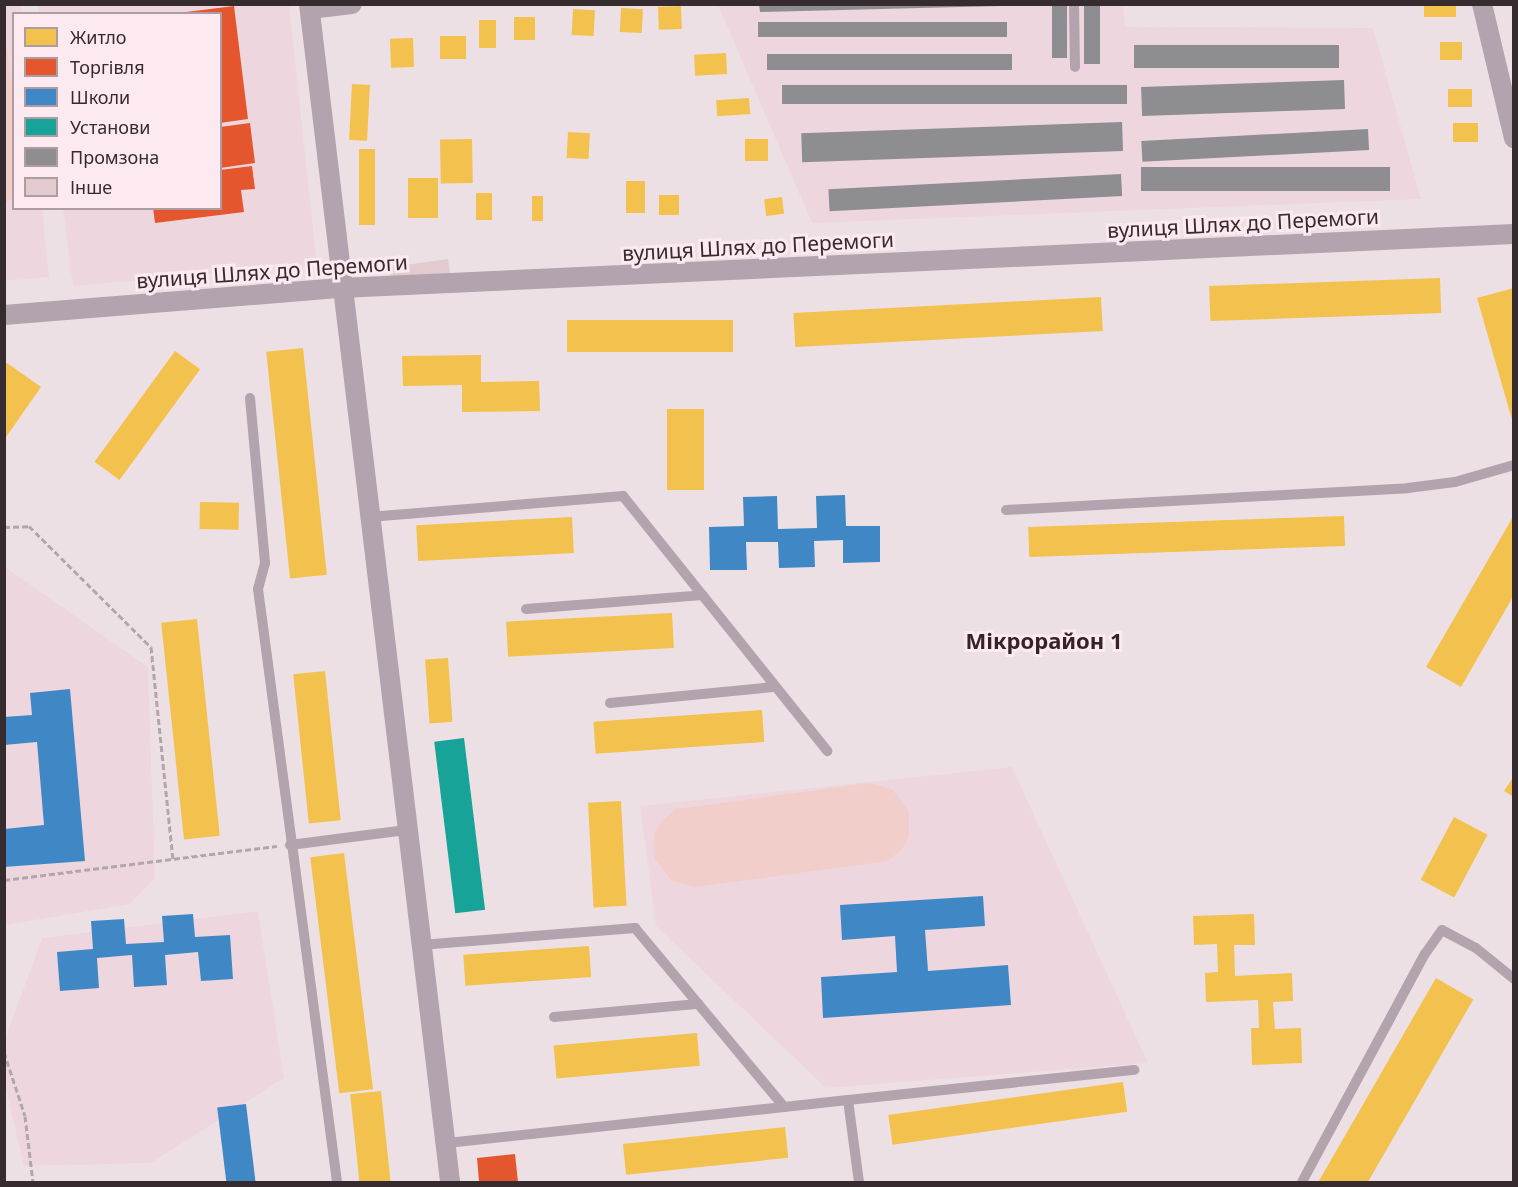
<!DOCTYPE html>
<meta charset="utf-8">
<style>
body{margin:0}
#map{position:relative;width:1518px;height:1187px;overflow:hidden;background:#ede0e4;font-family:"Noto Sans",sans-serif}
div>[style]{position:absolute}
.built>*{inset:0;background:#eed6de}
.green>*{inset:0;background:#f2ceca}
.homes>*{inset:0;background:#f2c14e;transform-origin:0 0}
.shops>*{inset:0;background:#e4572e}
.schools>*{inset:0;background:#3f88c5;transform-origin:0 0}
.public>*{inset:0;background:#17a398;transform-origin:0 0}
.industry>*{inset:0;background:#8d8d92;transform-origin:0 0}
.building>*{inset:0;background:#e2cace;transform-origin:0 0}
.path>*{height:3px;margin-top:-1.5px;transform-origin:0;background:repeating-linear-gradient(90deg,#b2a6ae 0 6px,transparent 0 9px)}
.lane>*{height:10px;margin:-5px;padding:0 5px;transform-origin:5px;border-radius:5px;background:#b3a3ae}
.street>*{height:20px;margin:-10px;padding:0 10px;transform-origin:10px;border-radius:10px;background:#b3a3ae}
span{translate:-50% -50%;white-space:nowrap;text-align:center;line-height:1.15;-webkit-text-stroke:6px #fde9f0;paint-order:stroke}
.street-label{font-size:21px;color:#362c30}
.neighbourhood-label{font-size:22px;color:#35232a;font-weight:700}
.frame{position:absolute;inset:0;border:6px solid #362c30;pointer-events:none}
.legend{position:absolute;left:12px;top:12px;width:210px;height:198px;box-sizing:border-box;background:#fde9f0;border:2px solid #ad9da3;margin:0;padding:8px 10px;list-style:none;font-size:18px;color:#362c30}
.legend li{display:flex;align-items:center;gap:12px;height:30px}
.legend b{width:30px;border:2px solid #ad9da3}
</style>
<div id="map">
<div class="built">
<i style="clip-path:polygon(1123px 4px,1125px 27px,1373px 28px,1421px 199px,812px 223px,718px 5px)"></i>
<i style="clip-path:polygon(5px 5px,21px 5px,22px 13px,14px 14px,14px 208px,42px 209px,49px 277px,5px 281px)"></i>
<i style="clip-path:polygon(38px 5px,289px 5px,317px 265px,73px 286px,63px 209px,220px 208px,220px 14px,39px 13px)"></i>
<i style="clip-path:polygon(5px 567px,148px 667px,155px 878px,130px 904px,5px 925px)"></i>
<i style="clip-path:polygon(1012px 767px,1148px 1063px,826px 1088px,656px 926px,640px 806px)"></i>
<i style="clip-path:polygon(258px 911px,284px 1078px,151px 1163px,24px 1166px,5px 1086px,4px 1042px,42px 938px)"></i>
</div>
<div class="green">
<i style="clip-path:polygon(5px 35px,14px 98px,13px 198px,5px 203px)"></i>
<i style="clip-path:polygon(869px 783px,892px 789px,909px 811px,909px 836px,903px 848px,888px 861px,695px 887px,672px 881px,655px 859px,654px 834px,661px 822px,676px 809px)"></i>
</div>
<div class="homes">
<i style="left:1456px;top:4px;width:13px;height:32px;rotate:90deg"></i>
<i style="left:681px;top:6px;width:23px;height:23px;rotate:88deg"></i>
<i style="left:621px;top:8px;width:22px;height:24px;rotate:3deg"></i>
<i style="left:573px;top:9px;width:22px;height:26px;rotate:3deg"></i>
<i style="left:514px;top:17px;width:21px;height:23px"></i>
<i style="left:479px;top:20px;width:17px;height:28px"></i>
<i style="left:440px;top:36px;width:26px;height:23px"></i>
<i style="left:413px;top:38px;width:29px;height:23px;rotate:88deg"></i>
<i style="left:1440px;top:42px;width:22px;height:18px"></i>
<i style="left:726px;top:53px;width:21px;height:32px;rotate:87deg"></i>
<i style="left:352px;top:84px;width:18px;height:56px;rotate:3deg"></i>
<i style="left:1448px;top:89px;width:24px;height:18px"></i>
<i style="left:749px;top:98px;width:16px;height:33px;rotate:86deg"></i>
<i style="left:1453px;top:123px;width:25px;height:19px"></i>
<i style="left:568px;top:132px;width:22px;height:26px;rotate:3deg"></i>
<i style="left:472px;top:139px;width:44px;height:32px;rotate:89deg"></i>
<i style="left:745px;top:139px;width:23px;height:22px"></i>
<i style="left:359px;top:149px;width:16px;height:76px"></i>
<i style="left:408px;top:178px;width:30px;height:40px"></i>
<i style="left:626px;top:181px;width:19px;height:32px"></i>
<i style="left:476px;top:193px;width:16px;height:27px"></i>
<i style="left:659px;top:195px;width:20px;height:20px"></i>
<i style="left:532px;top:196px;width:11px;height:25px"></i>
<i style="left:782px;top:197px;width:17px;height:18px;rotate:83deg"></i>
<i style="left:1440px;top:278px;width:35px;height:231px;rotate:88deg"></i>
<i style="clip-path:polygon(1514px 288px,1514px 423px,1513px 423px,1477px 298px)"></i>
<i style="left:1101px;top:297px;width:34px;height:308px;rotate:87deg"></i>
<i style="left:567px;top:320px;width:166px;height:32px"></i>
<i style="left:303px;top:348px;width:228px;height:37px;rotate:84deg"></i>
<i style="left:175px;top:351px;width:31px;height:137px;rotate:36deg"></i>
<i style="clip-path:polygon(481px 355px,481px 382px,539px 381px,540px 411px,462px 412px,462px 385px,403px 386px,402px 356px)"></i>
<i style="clip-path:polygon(7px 363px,41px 387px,4px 440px,4px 367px)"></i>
<i style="left:667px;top:409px;width:37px;height:81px"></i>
<i style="left:200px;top:502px;width:39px;height:27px;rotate:1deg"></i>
<i style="clip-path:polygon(1514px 515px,1514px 595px,1461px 687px,1426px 667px)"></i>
<i style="left:1344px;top:516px;width:30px;height:316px;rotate:88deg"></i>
<i style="left:572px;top:517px;width:36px;height:156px;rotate:87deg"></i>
<i style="left:672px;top:613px;width:35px;height:166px;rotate:87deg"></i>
<i style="left:197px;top:619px;width:218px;height:36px;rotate:84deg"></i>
<i style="left:448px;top:658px;width:64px;height:23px;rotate:86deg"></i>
<i style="left:325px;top:671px;width:150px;height:32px;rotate:84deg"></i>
<i style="left:762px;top:710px;width:32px;height:169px;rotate:86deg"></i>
<i style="clip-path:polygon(1514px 776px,1514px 797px,1504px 791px)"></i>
<i style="left:621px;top:801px;width:105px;height:33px;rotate:87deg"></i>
<i style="left:1454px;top:817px;width:38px;height:71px;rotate:28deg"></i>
<i style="left:344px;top:853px;width:238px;height:34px;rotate:83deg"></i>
<i style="clip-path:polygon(1254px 914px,1255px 945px,1234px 945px,1235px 976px,1292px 973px,1293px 1001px,1273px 1002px,1275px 1029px,1301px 1028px,1302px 1063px,1252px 1065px,1251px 1028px,1259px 1028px,1258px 1000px,1206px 1002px,1205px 973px,1218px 972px,1217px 944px,1194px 945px,1193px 916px)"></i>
<i style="left:589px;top:946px;width:31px;height:126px;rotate:86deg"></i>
<i style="left:1436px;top:978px;width:43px;height:234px;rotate:30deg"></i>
<i style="left:697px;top:1033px;width:33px;height:144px;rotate:85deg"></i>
<i style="left:1123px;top:1082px;width:30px;height:237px;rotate:82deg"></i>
<i style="left:381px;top:1091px;width:92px;height:31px;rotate:84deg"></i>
<i style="left:785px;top:1127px;width:31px;height:163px;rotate:84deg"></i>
</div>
<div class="shops">
<i style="clip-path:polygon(234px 6px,248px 119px,220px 123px,220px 14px,186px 12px)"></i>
<i style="clip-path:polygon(250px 123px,255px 163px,220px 168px,220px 127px)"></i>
<i style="clip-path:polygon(252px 166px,255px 189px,241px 190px,244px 212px,155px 223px,153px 208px,220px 208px,220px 170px)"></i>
<i style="clip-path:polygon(515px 1154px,518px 1182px,479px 1182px,477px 1158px)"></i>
</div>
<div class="schools">
<i style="clip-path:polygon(845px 495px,846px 526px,880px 526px,880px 562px,843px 563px,843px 540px,814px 541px,815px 567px,779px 568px,778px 542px,746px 542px,747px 570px,710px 570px,709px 527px,744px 526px,743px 497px,777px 496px,778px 529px,817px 528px,816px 496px)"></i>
<i style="clip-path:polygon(70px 689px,85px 861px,4px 867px,4px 829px,44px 825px,37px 742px,4px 745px,4px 717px,32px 715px,30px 693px)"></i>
<i style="clip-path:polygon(983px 896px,985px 926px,925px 930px,928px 971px,1008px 965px,1011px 1005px,823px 1018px,821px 977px,897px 972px,895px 936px,842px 940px,840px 905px)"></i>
<i style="clip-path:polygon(193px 914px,195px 937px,230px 935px,233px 979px,201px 981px,198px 952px,165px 955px,167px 985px,134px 987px,132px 955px,97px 958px,99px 988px,60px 991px,57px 952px,93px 949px,91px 921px,124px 919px,126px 944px,164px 942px,162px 916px)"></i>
<i style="left:246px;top:1104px;width:79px;height:29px;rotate:83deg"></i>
</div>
<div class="public">
<i style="left:464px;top:738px;width:173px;height:30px;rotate:83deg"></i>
</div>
<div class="industry">
<i style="clip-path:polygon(759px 4px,1000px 4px,1000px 6px,760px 12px)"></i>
<i style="left:1052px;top:4px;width:15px;height:54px"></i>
<i style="left:1084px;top:4px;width:16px;height:60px"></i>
<i style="left:1007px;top:22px;width:15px;height:249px;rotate:90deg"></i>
<i style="left:1339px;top:45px;width:23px;height:205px;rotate:90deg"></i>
<i style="left:1012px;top:54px;width:16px;height:245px;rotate:90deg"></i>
<i style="left:1344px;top:80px;width:29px;height:203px;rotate:88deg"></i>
<i style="left:1127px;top:85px;width:19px;height:345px;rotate:90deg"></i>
<i style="left:1122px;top:122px;width:29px;height:321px;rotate:88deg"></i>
<i style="left:1368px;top:129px;width:21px;height:227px;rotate:87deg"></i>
<i style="left:1390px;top:167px;width:24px;height:249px;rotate:90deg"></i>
<i style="left:1121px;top:174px;width:22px;height:293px;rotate:87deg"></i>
</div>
<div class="building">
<i style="left:448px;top:259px;width:14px;height:59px;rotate:82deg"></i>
</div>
<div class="path">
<i style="left:4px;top:527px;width:25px;rotate:-2deg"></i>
<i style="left:29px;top:526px;width:172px;rotate:44.8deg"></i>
<i style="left:151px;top:647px;width:213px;rotate:84.1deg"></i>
<i style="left:4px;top:880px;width:275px;rotate:-7.1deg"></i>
<i style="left:4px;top:1052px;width:67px;rotate:71.8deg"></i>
<i style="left:25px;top:1116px;width:66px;rotate:83.1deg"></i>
</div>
<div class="lane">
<i style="left:1074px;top:4px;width:63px;rotate:89.1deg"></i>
<i style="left:250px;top:398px;width:166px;rotate:84.8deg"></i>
<i style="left:265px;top:563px;width:27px;rotate:105deg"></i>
<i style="left:258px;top:589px;width:598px;rotate:82.41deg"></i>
<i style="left:1006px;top:510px;width:403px;rotate:-3.1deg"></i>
<i style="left:1408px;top:488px;width:47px;rotate:-7.3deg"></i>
<i style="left:1455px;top:482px;width:61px;rotate:-16.1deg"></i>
<i style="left:369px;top:517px;width:255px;rotate:-4.7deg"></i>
<i style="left:623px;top:496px;width:327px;rotate:51.3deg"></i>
<i style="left:526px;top:609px;width:177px;rotate:-4.5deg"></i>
<i style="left:610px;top:703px;width:164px;rotate:-5.6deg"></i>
<i style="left:290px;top:845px;width:117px;rotate:-7.4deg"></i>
<i style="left:420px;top:945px;width:216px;rotate:-4.5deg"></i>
<i style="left:635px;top:928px;width:233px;rotate:50.2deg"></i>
<i style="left:784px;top:1107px;width:341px;rotate:173.9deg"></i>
<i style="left:554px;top:1017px;width:145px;rotate:-5.2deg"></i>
<i style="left:848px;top:1100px;width:288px;rotate:-6deg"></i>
<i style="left:784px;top:1107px;width:64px;rotate:-6.2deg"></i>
<i style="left:848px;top:1100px;width:83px;rotate:82.4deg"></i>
<i style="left:1302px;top:1182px;width:259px;rotate:-61.7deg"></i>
<i style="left:1425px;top:954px;width:29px;rotate:-55deg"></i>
<i style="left:1442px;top:930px;width:38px;rotate:28deg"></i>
<i style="left:1476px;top:948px;width:49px;rotate:39.2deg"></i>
</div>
<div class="street">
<i style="left:309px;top:4px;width:1186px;rotate:83.17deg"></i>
<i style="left:1482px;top:4px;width:138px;rotate:76.6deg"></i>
<i style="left:310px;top:9px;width:42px;rotate:-6.8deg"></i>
<i style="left:4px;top:315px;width:338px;rotate:-4.6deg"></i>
<i style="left:341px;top:288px;width:1174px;rotate:-2.64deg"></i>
</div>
<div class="street-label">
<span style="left:1243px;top:223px;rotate:-3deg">вулиця Шлях до Перемоги</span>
<span style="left:758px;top:246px;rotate:-3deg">вулиця Шлях до Перемоги</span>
<span style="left:272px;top:271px;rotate:-4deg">вулиця Шлях до Перемоги</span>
</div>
<div class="neighbourhood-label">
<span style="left:1044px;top:641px">Мікрорайон 1</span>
</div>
<div class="frame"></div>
<ul class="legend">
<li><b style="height:16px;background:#f2c14e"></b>Житло</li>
<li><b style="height:16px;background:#e4572e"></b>Торгівля</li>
<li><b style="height:16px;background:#3f88c5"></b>Школи</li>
<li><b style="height:16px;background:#17a398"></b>Установи</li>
<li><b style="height:16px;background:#8d8d92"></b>Промзона</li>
<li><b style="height:16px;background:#e2cace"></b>Інше</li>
</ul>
</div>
